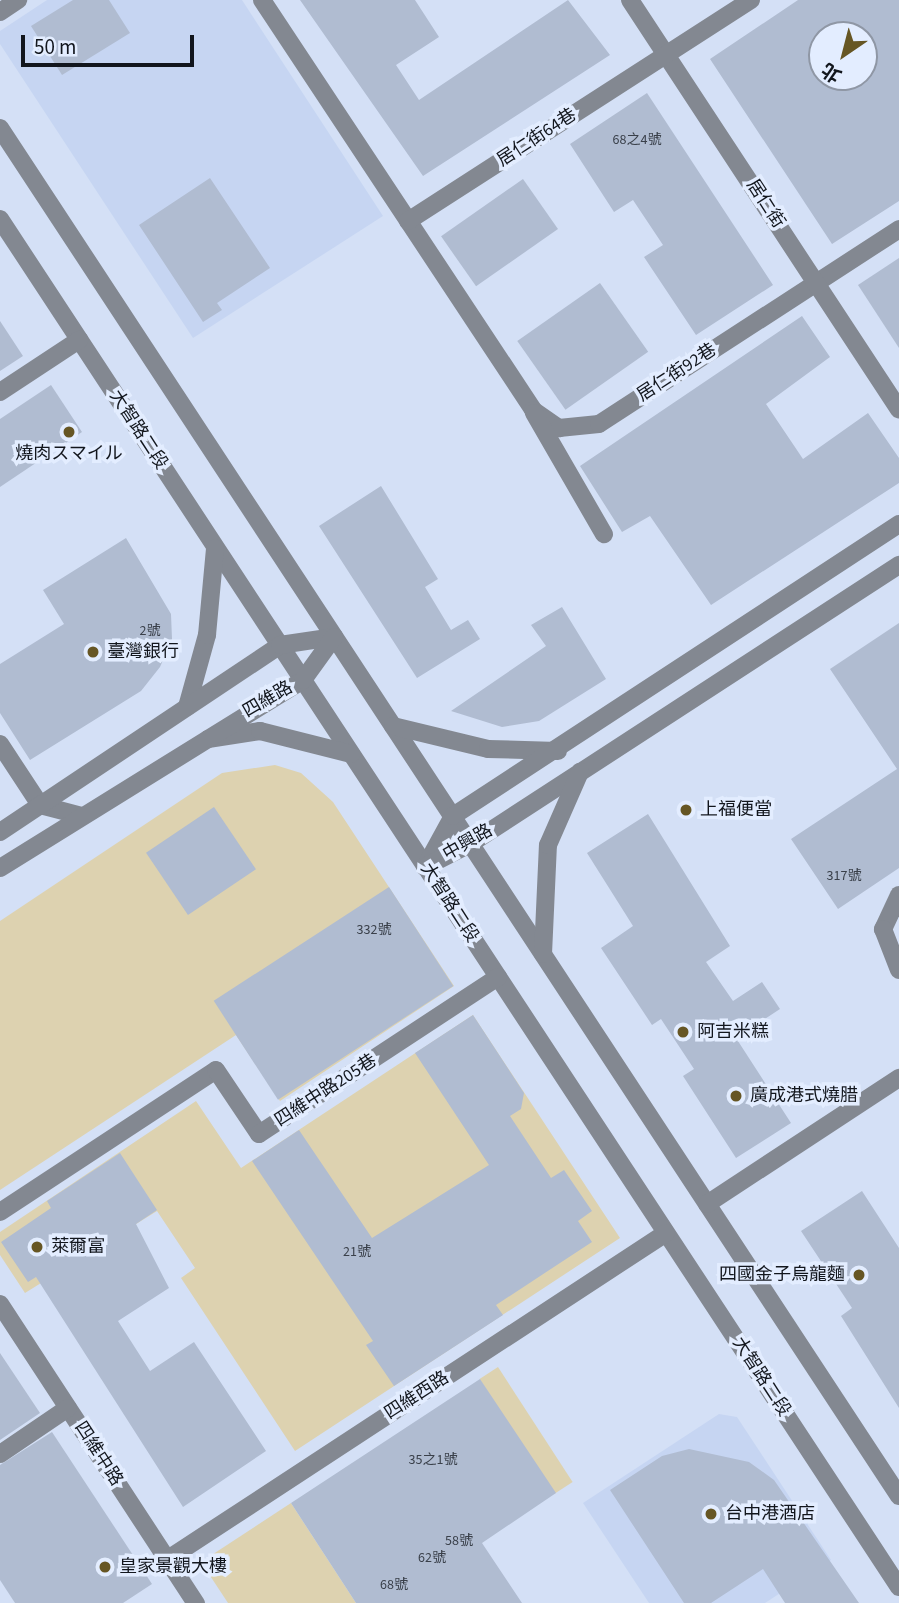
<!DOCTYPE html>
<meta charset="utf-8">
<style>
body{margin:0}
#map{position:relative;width:899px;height:1603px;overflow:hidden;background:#d4e0f6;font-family:"Source Sans 3","Noto Sans TC","Noto Sans JP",sans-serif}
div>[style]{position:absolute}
.built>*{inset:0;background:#c6d5f2}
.green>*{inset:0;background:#ddd2b0;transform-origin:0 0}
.building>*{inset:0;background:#b0bcd1;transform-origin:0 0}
.minor>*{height:18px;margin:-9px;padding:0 9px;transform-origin:9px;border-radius:9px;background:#838891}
.dots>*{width:19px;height:19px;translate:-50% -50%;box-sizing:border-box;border:4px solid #e3edff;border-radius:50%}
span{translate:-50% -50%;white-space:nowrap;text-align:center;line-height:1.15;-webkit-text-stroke:7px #e3edff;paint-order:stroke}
.number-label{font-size:14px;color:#3a404a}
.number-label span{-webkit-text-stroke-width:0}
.street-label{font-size:18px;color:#12161d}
.poi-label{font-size:18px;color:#12161d}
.left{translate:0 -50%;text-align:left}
.right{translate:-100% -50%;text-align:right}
.north{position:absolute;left:808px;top:21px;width:70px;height:70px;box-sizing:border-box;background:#e3edff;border:2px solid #8f97a5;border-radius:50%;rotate:215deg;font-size:19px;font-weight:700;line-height:28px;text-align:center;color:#12161d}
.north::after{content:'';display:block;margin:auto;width:24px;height:32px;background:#665624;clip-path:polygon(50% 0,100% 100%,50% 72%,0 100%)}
.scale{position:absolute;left:21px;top:35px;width:173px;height:32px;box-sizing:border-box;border:4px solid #12161d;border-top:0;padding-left:9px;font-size:21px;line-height:24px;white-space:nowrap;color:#12161d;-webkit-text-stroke:5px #e3edff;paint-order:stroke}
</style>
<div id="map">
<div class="built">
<i style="clip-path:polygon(47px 0,242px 0,383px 216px,193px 338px,0 44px,0 31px)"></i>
<i style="clip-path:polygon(719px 1414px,737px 1417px,831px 1560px,765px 1603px,649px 1603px,583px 1503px)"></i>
</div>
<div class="green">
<i style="clip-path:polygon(275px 765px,301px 773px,333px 802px,454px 986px,280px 1101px,236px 1035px,0 1190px,0 921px,222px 773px)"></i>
<i style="clip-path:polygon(473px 1015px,620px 1238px,295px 1451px,181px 1278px,195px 1268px,157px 1211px,25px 1293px,0 1255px,0 1232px,196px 1101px,241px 1168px)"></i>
<i style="left:498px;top:1367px;width:137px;height:22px;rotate:57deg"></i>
<i style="clip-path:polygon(291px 1503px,356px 1603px,228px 1603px,201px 1562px)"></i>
</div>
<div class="building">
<i style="clip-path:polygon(73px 0,109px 0,130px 33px,62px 75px,31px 26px)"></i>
<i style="clip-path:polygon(300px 0,415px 0,439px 37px,396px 65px,419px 100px,568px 0,610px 55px,423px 176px)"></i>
<i style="clip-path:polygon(evenodd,798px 0,899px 0,899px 201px,832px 244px,710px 59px,798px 0,822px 35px,864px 35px,864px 77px,822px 77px,822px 35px)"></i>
<i style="clip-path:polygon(647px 93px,773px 285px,696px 335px,644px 257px,663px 245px,633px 200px,614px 212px,570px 144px)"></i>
<i style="clip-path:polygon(210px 178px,270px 268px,217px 303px,222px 310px,203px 322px,139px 225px)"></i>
<i style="left:523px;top:179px;width:61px;height:100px;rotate:55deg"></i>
<i style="clip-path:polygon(899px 258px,899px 348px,858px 285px)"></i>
<i style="left:600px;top:283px;width:84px;height:101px;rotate:55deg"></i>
<i style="clip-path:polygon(802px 316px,830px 357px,766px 404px,803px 459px,868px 413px,899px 458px,899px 483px,711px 605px,650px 516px,622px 532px,580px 466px)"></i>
<i style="clip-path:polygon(0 321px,23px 356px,0 371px)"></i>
<i style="clip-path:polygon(51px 385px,82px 432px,0 487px,0 419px)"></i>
<i style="clip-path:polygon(381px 486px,438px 579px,425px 587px,451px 630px,468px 620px,480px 639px,417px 678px,319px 526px)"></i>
<i style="clip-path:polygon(126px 538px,171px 614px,172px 639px,160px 667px,141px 691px,30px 760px,0 713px,0 664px,64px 624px,43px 590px)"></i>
<i style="clip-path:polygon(562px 607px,606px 679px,539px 721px,502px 727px,451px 711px,546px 646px,531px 625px)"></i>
<i style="clip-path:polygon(899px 623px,899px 868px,838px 909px,791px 839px,897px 769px,830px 669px)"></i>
<i style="left:214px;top:807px;width:75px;height:82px;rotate:56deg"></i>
<i style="clip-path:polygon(648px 814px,730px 946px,706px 962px,733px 1001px,762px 982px,780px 1009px,736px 1038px,791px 1123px,736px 1158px,683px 1076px,694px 1069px,661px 1019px,652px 1025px,601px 948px,633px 926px,587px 853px)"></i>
<i style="left:389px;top:887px;width:118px;height:209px;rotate:57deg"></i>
<i style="clip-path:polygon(473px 1015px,524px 1093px,521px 1109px,510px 1116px,551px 1178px,564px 1170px,592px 1211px,578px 1221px,592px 1242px,496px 1305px,503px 1315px,394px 1386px,366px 1345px,373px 1341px,252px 1161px,299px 1130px,372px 1238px,489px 1165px,415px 1053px)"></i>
<i style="clip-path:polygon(120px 1153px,157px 1210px,136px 1224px,169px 1288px,118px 1321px,150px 1371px,194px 1342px,266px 1451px,183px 1507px,36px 1277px,28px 1282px,1px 1242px,51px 1208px,47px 1201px)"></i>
<i style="clip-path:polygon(862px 1191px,899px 1248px,899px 1408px,841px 1316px,852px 1308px,801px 1231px)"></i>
<i style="clip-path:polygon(0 1353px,40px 1413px,0 1440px)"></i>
<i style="clip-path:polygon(480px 1379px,556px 1493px,482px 1543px,522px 1603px,356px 1603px,291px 1503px)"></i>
<i style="clip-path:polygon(52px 1432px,152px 1584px,123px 1603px,15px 1603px,0 1580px,0 1465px)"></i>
<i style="clip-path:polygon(689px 1449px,749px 1462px,774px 1480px,859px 1603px,785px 1603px,763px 1569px,711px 1603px,684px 1603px,610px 1490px,662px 1456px)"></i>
</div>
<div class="minor">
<i style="left:262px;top:0;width:491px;rotate:56.5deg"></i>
<i style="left:533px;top:410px;width:32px;rotate:35deg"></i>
<i style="left:559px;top:428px;width:40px;rotate:-5.7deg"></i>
<i style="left:599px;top:424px;width:358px;rotate:-33deg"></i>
<i style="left:630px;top:0;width:490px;rotate:56.7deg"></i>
<i style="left:0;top:12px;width:22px;rotate:-34deg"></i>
<i style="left:0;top:128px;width:1637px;rotate:56.69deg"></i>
<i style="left:0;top:219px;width:1637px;rotate:56.69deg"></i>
<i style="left:408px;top:221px;width:408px;rotate:-32.8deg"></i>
<i style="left:0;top:392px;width:95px;rotate:-33.4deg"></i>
<i style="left:534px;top:413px;width:140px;rotate:60deg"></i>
<i style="left:187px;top:707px;width:75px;rotate:-74.5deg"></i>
<i style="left:207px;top:635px;width:87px;rotate:-84.7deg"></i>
<i style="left:393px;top:726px;width:98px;rotate:13.6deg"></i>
<i style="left:488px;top:749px;width:70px;rotate:1.6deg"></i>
<i style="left:208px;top:739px;width:53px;rotate:-8.7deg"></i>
<i style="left:260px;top:731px;width:94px;rotate:14.2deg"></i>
<i style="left:0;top:744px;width:73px;rotate:56.7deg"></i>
<i style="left:40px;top:805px;width:43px;rotate:14.7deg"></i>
<i style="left:0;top:832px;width:337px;rotate:-33.7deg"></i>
<i style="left:280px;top:645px;width:55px;rotate:-8.4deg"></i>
<i style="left:425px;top:867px;width:58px;rotate:-61.2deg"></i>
<i style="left:453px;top:816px;width:533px;rotate:-33.21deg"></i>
<i style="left:425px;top:867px;width:51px;rotate:-27.1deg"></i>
<i style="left:470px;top:844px;width:512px;rotate:-33.04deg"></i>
<i style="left:0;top:868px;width:357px;rotate:-31.8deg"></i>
<i style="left:303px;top:680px;width:53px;rotate:-54.2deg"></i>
<i style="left:899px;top:895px;width:38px;rotate:115deg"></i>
<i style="left:883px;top:929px;width:44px;rotate:68.7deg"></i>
<i style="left:543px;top:954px;width:109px;rotate:-87.4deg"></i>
<i style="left:548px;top:845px;width:80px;rotate:-66.3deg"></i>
<i style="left:707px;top:1204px;width:230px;rotate:-33.3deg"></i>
<i style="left:0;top:1212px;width:258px;rotate:-33.3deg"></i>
<i style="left:216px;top:1070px;width:77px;rotate:56.1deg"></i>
<i style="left:259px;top:1134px;width:286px;rotate:-33.3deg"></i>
<i style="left:0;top:1304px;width:358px;rotate:56.8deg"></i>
<i style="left:0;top:1454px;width:82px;rotate:-34.1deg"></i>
<i style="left:168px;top:1559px;width:595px;rotate:-33.21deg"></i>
</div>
<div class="dots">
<i style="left:69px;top:432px;background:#665624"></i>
<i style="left:93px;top:652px;background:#665624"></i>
<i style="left:686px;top:810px;background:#665624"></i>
<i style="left:683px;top:1032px;background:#665624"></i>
<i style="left:736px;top:1096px;background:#665624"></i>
<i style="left:37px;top:1247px;background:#665624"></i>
<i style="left:859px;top:1275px;background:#665624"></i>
<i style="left:711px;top:1514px;background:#665624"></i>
<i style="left:105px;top:1567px;background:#665624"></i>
</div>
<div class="number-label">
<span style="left:637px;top:140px">68之4號</span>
<span style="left:150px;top:631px">2號</span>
<span style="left:844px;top:876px">317號</span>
<span style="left:374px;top:930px">332號</span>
<span style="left:357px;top:1252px">21號</span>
<span style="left:433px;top:1460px">35之1號</span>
<span style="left:459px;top:1541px">58號</span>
<span style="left:432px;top:1558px">62號</span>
<span style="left:394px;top:1585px">68號</span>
</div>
<div class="street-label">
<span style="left:537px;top:138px;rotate:-33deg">居仁街64巷</span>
<span style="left:765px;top:204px;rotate:57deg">居仁街</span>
<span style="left:677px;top:373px;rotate:-33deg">居仁街92巷</span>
<span style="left:138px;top:430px;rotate:57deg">大智路二段</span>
<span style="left:268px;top:700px;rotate:-30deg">四維路</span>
<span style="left:468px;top:843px;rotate:-30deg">中興路</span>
<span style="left:449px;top:903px;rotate:57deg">大智路二段</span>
<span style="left:326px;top:1091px;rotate:-33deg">四維中路205巷</span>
<span style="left:761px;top:1377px;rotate:57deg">大智路二段</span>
<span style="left:417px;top:1396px;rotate:-33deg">四維西路</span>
<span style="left:98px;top:1454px;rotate:57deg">四維中路</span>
</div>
<div class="poi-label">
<span style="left:69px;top:454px">燒肉スマイル</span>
<span class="left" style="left:107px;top:652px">臺灣銀行</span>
<span class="left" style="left:700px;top:810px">上福便當</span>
<span class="left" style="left:697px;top:1032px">阿吉米糕</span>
<span class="left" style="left:750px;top:1096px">廣成港式燒腊</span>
<span class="left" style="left:51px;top:1247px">萊爾富</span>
<span class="right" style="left:845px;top:1275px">四國金子烏龍麵</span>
<span class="left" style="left:725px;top:1514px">台中港酒店</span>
<span class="left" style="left:119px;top:1567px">皇家景觀大樓</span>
</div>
<div class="north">北</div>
<div class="scale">50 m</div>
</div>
